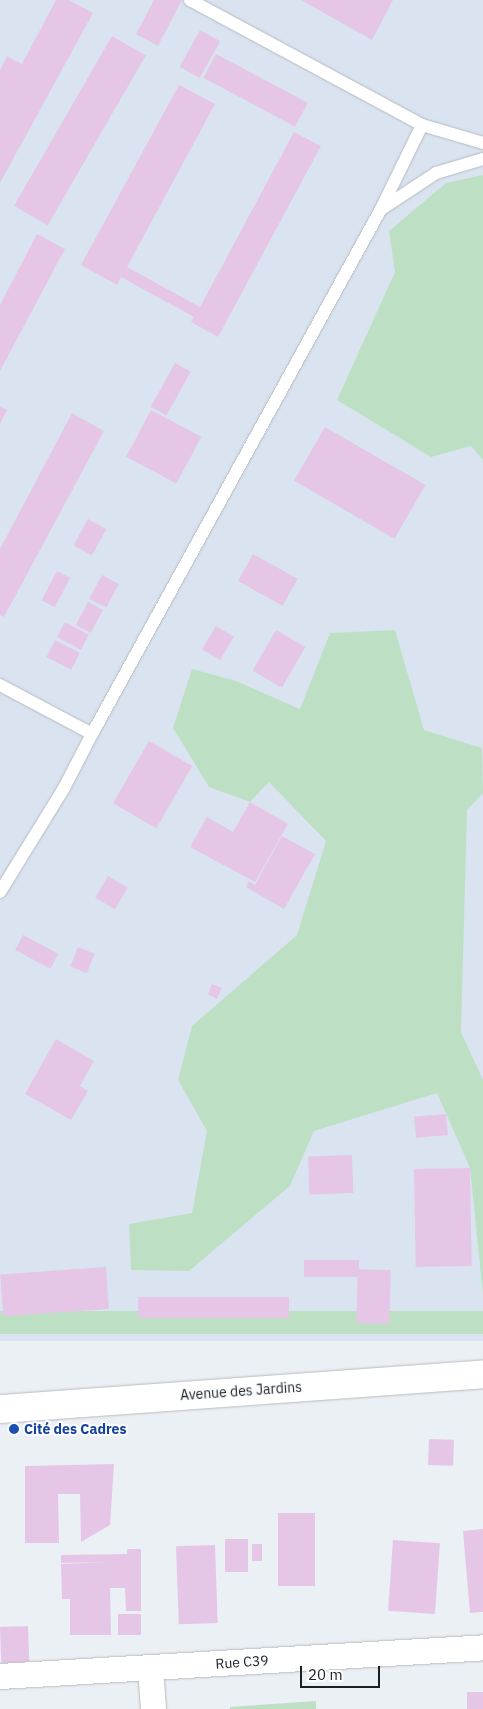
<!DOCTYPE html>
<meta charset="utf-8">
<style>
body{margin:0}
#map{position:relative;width:483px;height:1709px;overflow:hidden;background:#ebf0f5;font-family:"IBM Plex Sans",sans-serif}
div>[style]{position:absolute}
.built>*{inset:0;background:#dae4f0;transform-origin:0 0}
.green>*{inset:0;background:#bde0c5;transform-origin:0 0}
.building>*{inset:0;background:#e5c6e7;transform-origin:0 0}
.roads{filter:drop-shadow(0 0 1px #b6bbc0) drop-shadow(0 0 1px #b6bbc0)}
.service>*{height:12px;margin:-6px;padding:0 6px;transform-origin:6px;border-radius:6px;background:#fff}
.minor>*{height:25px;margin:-12.5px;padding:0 12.5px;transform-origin:12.5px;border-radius:12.5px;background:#fff}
.secondary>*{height:28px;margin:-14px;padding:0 14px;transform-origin:14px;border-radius:14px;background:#fff}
.dots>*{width:14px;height:14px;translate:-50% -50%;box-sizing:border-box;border:2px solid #fbfdff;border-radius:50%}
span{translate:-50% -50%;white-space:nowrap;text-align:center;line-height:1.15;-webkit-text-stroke:4px #fbfdff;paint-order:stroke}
.street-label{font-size:14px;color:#1d1f21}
.transit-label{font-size:14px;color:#164399;font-weight:700}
.left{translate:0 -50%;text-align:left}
.scale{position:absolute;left:300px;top:1666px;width:80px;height:22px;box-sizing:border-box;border:2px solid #1d1f21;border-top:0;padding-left:6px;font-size:15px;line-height:18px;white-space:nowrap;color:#1d1f21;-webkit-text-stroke:4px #fbfdff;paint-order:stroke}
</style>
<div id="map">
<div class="built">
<i style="left:0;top:0;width:483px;height:1341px"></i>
</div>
<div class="green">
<i style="clip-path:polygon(483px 175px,483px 460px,471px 446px,431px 457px,337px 400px,395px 272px,389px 231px,446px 183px)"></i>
<i style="clip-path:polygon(395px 630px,424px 730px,482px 748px,483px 793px,467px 810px,461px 1032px,483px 1080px,483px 1294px,470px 1168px,437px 1093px,314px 1131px,290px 1186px,189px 1271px,131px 1270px,129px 1224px,192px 1213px,207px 1131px,178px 1080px,192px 1026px,297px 935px,326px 841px,269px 782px,250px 802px,209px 787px,173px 728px,192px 669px,236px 681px,300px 709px,330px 633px)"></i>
<i style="left:483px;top:1311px;width:23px;height:484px;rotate:90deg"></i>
<i style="clip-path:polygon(316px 1701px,316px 1709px,230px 1709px,230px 1707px)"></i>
</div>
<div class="building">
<i style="clip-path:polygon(56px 0,69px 0,93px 13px,0 183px,0 70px,7px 56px,22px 64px)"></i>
<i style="clip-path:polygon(154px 0,182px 0,158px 46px,136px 34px)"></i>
<i style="clip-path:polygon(301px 0,393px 0,372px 40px)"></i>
<i style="left:200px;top:30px;width:23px;height:42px;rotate:29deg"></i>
<i style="left:112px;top:36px;width:39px;height:196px;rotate:30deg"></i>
<i style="left:216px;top:54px;width:104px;height:27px;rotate:28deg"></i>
<i style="clip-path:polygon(179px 85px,215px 104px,127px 267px,200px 307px,294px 132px,321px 146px,218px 337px,191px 322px,194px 317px,121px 277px,117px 285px,81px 265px)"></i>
<i style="clip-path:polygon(37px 234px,65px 249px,0 371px,0 305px)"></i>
<i style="left:175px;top:363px;width:18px;height:50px;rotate:29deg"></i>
<i style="clip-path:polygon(0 406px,7px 410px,0 424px)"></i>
<i style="left:151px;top:410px;width:57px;height:53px;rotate:28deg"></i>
<i style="clip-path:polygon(72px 413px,104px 431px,4px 617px,0 615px,0 549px)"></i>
<i style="left:325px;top:427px;width:116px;height:62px;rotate:30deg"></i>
<i style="left:88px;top:519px;width:21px;height:30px;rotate:29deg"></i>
<i style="left:253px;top:554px;width:51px;height:31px;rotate:29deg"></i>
<i style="left:57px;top:571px;width:15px;height:33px;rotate:28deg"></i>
<i style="left:102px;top:575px;width:19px;height:27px;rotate:28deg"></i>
<i style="left:88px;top:602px;width:17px;height:26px;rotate:28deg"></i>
<i style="left:65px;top:622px;width:27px;height:17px;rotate:28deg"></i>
<i style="left:216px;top:626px;width:21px;height:27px;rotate:31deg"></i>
<i style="left:276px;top:630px;width:34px;height:47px;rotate:30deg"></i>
<i style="left:55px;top:640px;width:28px;height:19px;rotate:27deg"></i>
<i style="left:149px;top:741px;width:50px;height:72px;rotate:30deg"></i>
<i style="clip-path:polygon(250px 802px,288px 824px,255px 882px,190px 847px,207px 817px,233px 832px)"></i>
<i style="clip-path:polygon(282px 836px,315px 854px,284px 909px,246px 887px,249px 881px,255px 885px)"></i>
<i style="left:108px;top:876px;width:23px;height:25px;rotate:31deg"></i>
<i style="left:23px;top:935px;width:40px;height:17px;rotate:28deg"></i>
<i style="left:78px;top:947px;width:18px;height:21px;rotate:22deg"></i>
<i style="clip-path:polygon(212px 984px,222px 988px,217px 999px,208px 994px)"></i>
<i style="clip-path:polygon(56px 1039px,94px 1061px,80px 1086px,88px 1091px,71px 1120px,25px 1094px)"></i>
<i style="left:446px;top:1114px;width:21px;height:32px;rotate:85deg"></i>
<i style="left:352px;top:1155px;width:38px;height:44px;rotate:88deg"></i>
<i style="left:470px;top:1168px;width:98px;height:56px;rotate:89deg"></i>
<i style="left:304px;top:1260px;width:55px;height:17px"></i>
<i style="left:106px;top:1267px;width:42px;height:106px;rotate:86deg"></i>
<i style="left:358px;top:1269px;width:33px;height:54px;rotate:2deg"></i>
<i style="left:138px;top:1297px;width:151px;height:21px"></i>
<i style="left:429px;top:1439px;width:25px;height:26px;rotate:2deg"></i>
<i style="clip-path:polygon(114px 1464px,110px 1525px,81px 1542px,80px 1494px,58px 1494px,59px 1543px,25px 1543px,25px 1466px)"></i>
<i style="left:278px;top:1513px;width:37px;height:73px"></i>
<i style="clip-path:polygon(483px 1529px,483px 1612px,470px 1613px,463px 1531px)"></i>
<i style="left:225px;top:1539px;width:23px;height:33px"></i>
<i style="left:393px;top:1540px;width:47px;height:71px;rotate:4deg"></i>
<i style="left:252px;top:1544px;width:10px;height:17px"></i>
<i style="left:215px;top:1545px;width:78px;height:39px;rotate:88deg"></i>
<i style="clip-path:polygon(127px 1549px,141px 1549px,141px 1611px,126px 1611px,125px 1588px,110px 1588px,111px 1635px,70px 1635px,70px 1599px,62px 1599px,61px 1564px,110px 1562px,61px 1563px,61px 1555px,127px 1554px)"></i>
<i style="left:118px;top:1614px;width:23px;height:21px"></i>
<i style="left:28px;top:1626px;width:36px;height:28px;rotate:88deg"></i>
<i style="left:483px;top:1692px;width:17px;height:16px;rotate:90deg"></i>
</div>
<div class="roads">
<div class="service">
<i style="left:190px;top:0;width:264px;rotate:28.3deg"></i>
<i style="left:422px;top:125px;width:64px;rotate:16.4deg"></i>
<i style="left:383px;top:208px;width:64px;rotate:-33.4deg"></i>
<i style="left:436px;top:173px;width:49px;rotate:-16.6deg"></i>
<i style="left:0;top:685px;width:104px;rotate:28deg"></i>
<i style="left:92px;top:734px;width:599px;rotate:-61.17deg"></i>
<i style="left:381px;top:209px;width:93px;rotate:-64deg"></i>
<i style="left:0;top:892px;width:122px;rotate:-58.4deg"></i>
<i style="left:64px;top:788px;width:61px;rotate:-62.6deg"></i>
</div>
<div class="minor">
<i style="left:150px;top:1667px;width:42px;rotate:85.9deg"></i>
<i style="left:0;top:1676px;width:484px;rotate:-3.4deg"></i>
</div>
<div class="secondary">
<i style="left:0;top:1409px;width:484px;rotate:-4.1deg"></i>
</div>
</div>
<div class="dots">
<i style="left:14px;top:1429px;background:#1a4fb4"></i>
</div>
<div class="street-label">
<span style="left:241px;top:1391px;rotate:-4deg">Avenue des Jardins</span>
<span style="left:242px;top:1662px;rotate:-4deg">Rue C39</span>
</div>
<div class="transit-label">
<span class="left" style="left:24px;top:1429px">Cité des Cadres</span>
</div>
<div class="scale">20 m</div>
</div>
